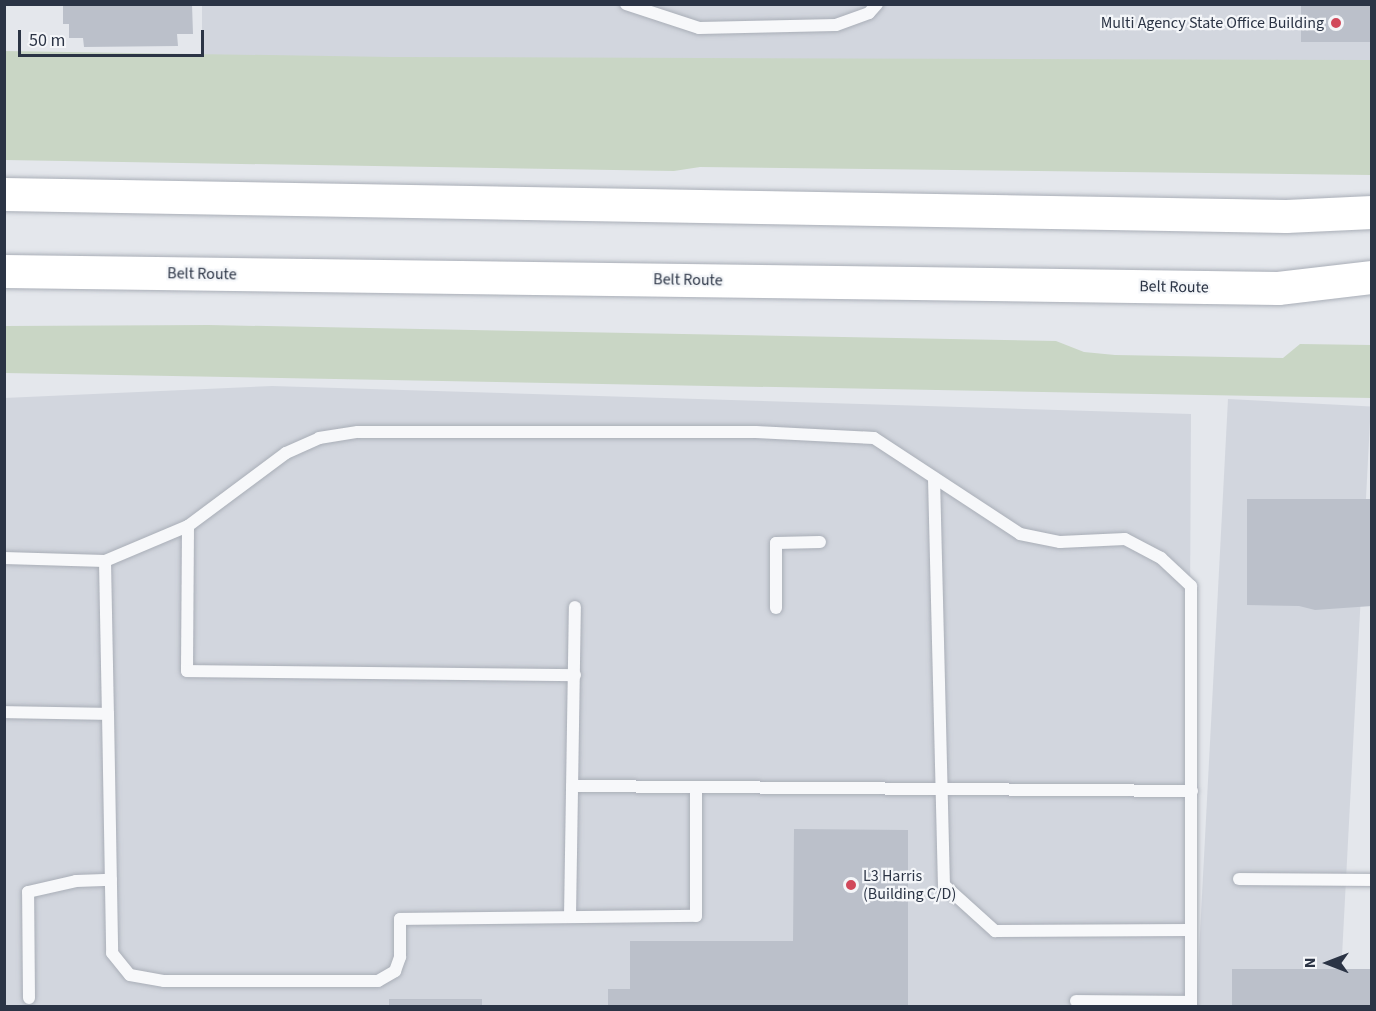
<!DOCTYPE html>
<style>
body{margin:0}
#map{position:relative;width:1376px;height:1011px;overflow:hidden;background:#e4e7ec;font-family:"Source Sans 3",sans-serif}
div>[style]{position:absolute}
.built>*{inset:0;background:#d2d6de;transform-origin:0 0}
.green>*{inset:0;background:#c9d6c5}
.building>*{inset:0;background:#bbc0ca;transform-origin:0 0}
.roads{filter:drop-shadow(0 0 2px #a9aeb7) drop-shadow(0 0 2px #a9aeb7)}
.service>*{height:12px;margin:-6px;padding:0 6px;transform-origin:6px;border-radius:6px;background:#f7f8fa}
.motorway>*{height:33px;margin:-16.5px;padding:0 16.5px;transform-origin:16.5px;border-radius:16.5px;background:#fff}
.dots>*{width:16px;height:16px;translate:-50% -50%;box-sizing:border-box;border:3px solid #f4f6f9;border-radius:50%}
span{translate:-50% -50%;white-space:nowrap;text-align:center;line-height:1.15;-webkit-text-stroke:4.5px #f4f6f9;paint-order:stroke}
.poi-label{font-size:16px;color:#2b3445}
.right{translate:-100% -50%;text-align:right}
.left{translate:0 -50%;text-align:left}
.street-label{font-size:16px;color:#2b3445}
.frame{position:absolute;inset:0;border:6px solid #2b3445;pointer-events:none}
.north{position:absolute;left:1298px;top:933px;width:60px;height:60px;-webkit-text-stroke:4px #f4f6f9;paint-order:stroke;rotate:270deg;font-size:16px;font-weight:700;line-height:24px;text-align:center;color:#2b3445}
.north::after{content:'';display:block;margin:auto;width:21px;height:27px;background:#2b3445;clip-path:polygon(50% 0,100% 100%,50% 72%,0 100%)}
.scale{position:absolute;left:18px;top:30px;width:186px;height:27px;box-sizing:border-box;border:3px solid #2b3445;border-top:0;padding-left:8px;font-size:18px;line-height:21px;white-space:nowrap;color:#2b3445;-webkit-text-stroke:4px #f4f6f9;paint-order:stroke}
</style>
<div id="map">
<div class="built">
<i style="left:202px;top:5px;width:1169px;height:92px"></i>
<i style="clip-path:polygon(272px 386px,1191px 414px,1188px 1006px,5px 1006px,4px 398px)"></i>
<i style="left:1228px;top:399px;width:143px;height:607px;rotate:3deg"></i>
</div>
<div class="green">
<i style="clip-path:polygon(5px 51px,391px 57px,1371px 60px,1371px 175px,700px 167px,674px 171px,5px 160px)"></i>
<i style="clip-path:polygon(209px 325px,1056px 341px,1084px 352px,1115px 355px,1283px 358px,1300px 344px,1371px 345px,1371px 398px,5px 373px,5px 459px,5px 326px)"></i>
</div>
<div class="building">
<i style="clip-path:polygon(63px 4px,192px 4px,193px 34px,177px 34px,178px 46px,84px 47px,83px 38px,69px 38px,69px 24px,63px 24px)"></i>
<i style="left:1301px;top:4px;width:71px;height:38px"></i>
<i style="clip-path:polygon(1247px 499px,1372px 499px,1372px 606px,1315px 610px,1299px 606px,1247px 605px)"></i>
<i style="clip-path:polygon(794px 829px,908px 830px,908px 1006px,608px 1006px,608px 989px,630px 989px,630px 941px,793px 941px)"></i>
<i style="left:1232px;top:969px;width:140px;height:37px"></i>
<i style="left:389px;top:999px;width:93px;height:7px"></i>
</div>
<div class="roads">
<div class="service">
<i style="left:626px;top:4px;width:77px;rotate:18.2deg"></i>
<i style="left:699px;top:28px;width:137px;rotate:-1.3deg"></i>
<i style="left:836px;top:25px;width:35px;rotate:-20deg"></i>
<i style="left:869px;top:13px;width:12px;rotate:-48deg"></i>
<i style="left:934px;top:478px;width:407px;rotate:88.6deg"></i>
<i style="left:944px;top:885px;width:69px;rotate:42deg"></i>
<i style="left:995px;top:931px;width:195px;rotate:-0.3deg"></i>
<i style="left:188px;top:526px;width:145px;rotate:90.4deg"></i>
<i style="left:187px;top:671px;width:388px;rotate:0.6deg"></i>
<i style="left:4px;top:558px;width:101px;rotate:1.7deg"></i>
<i style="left:105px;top:561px;width:90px;rotate:-22.9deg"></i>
<i style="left:188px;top:526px;width:122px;rotate:-36.7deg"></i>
<i style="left:286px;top:453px;width:36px;rotate:-24deg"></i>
<i style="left:319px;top:438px;width:39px;rotate:-9deg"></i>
<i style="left:358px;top:432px;width:398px"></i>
<i style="left:756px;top:432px;width:118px;rotate:2.9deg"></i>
<i style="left:874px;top:438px;width:175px;rotate:33.3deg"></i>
<i style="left:1020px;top:534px;width:41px;rotate:11.3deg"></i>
<i style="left:1060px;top:542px;width:65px;rotate:-2.6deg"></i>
<i style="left:1125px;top:539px;width:41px;rotate:27.8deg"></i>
<i style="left:1161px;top:558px;width:41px;rotate:43deg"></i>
<i style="left:1191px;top:586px;width:420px;rotate:90deg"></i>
<i style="left:105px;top:561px;width:153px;rotate:88.9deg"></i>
<i style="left:776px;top:608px;width:65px;rotate:-90deg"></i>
<i style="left:776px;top:543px;width:44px;rotate:-1.3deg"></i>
<i style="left:4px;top:712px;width:104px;rotate:1.1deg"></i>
<i style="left:108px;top:714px;width:239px;rotate:89deg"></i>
<i style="left:112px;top:953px;width:28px;rotate:51deg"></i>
<i style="left:130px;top:975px;width:35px;rotate:10deg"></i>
<i style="left:164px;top:981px;width:214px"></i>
<i style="left:378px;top:981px;width:20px;rotate:-30deg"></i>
<i style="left:395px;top:971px;width:15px;rotate:-70deg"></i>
<i style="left:400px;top:957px;width:38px;rotate:-90deg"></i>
<i style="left:400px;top:919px;width:296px;rotate:-0.6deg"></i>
<i style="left:696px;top:916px;width:129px;rotate:-90deg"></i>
<i style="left:572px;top:786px;width:620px;rotate:0.46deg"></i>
<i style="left:1239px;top:879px;width:133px;rotate:0.4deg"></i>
<i style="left:570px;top:917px;width:310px;rotate:-89.1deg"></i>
<i style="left:29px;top:998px;width:106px;rotate:-90.5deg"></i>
<i style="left:28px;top:892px;width:49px;rotate:-12.9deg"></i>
<i style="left:76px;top:881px;width:35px;rotate:-2deg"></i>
<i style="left:1076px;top:1001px;width:115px;rotate:0.5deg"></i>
</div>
<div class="motorway">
<i style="left:4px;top:194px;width:1282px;rotate:0.98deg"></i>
<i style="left:1286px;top:216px;width:86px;rotate:-2.7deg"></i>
<i style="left:4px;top:271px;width:1274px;rotate:0.76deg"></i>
<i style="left:1278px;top:288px;width:95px;rotate:-6.7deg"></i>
</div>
</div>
<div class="dots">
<i style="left:1336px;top:23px;background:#d1495b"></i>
<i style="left:851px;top:885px;background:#d1495b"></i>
</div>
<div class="poi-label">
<span class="right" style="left:1324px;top:23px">Multi Agency State Office Building</span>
<span class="left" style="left:863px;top:885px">L3 Harris<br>(Building C/D)</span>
</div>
<div class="street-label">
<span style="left:202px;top:274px;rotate:1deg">Belt Route</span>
<span style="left:688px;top:280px;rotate:1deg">Belt Route</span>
<span style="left:1174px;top:287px;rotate:1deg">Belt Route</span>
</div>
<div class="frame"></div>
<div class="north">N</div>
<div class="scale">50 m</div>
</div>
